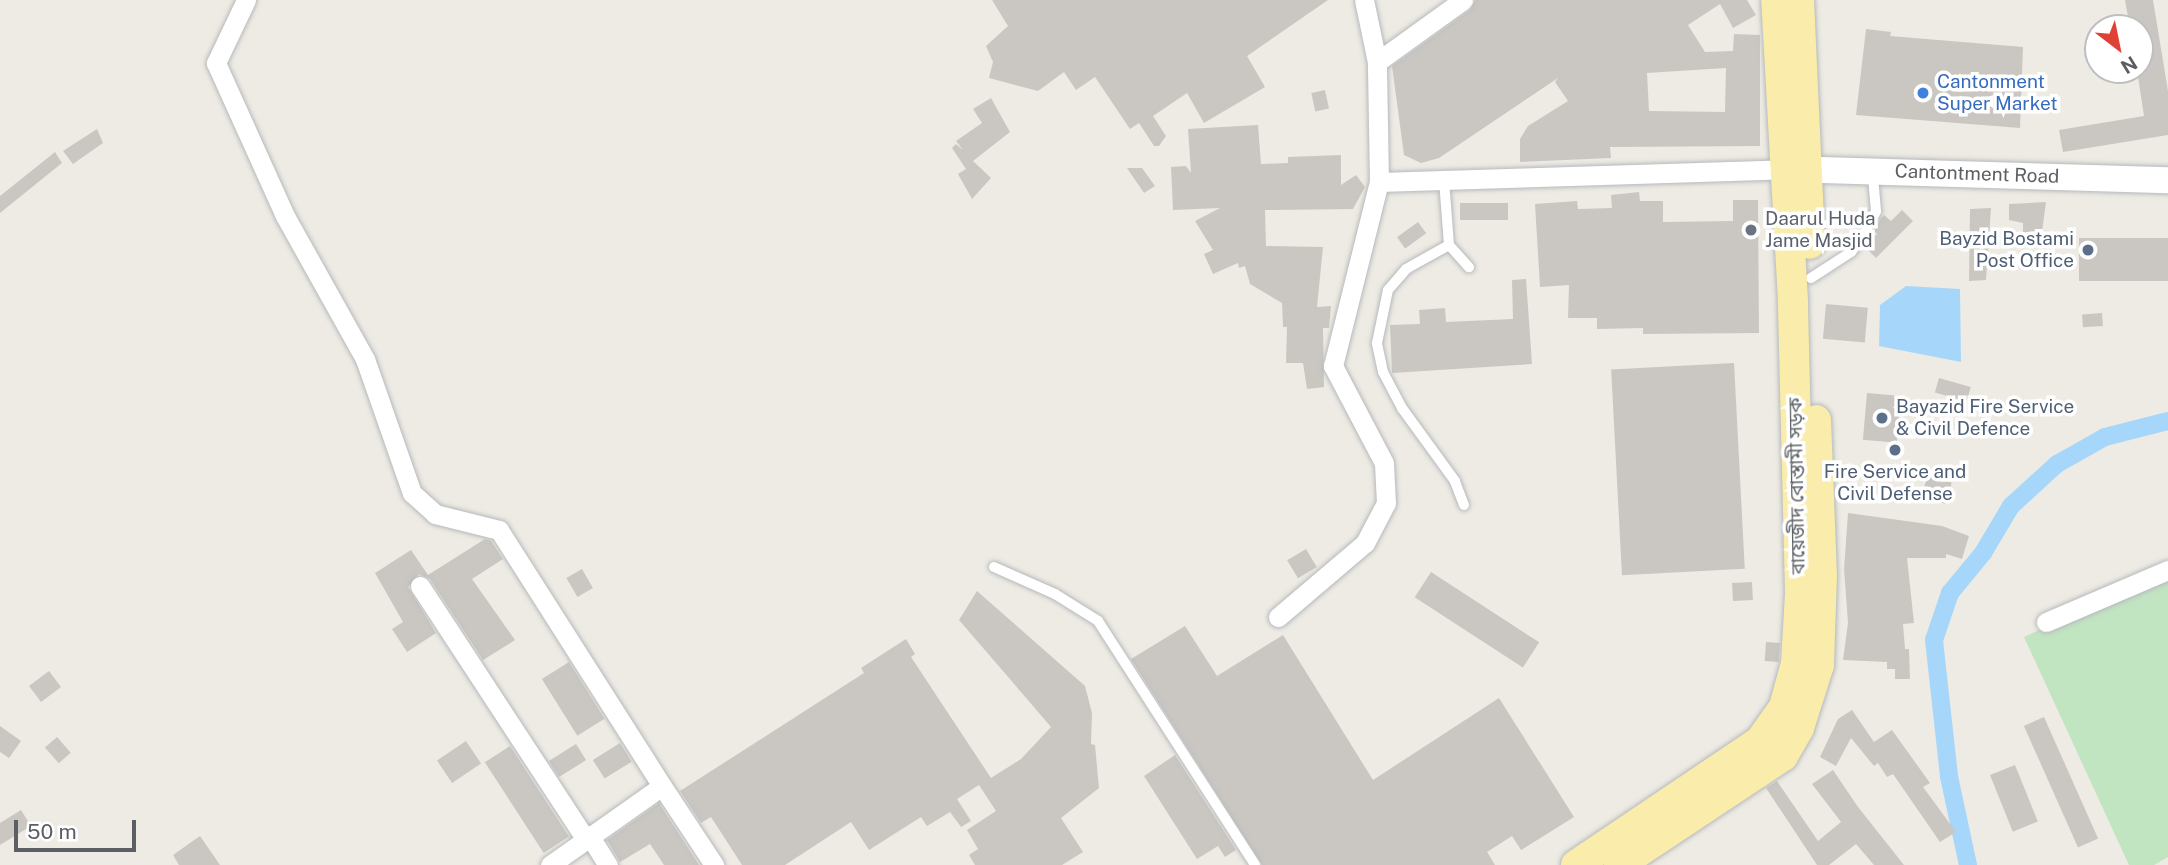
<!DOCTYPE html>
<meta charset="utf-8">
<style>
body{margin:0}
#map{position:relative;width:2168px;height:865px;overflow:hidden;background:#edebe3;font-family:"Public Sans","Noto Sans Bengali",sans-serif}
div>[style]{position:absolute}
.green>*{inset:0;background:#c1e4c1}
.water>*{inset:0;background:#a6d7fa}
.canal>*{height:18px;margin:-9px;padding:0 9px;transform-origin:9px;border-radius:9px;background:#a6d7fa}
.building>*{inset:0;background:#cac7c2;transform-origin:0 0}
.roads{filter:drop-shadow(0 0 2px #b6b9bd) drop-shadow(0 0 2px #b6b9bd)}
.lane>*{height:10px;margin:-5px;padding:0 5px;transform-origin:5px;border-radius:5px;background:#fff}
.street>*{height:19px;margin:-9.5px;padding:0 9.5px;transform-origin:9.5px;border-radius:9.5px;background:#fff}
.secondary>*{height:26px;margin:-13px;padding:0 13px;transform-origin:13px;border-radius:13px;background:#fff}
.primary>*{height:30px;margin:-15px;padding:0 15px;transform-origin:15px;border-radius:15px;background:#faecab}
.dots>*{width:19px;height:19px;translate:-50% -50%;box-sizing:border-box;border:4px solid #fff;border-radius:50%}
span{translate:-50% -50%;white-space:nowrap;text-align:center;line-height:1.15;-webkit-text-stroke:7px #fff;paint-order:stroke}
.shop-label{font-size:19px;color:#366cbe}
.left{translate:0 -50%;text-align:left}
.street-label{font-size:19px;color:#5b5f63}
.worship-label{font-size:19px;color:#5b616d}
.service-label{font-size:19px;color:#4e5e75}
.right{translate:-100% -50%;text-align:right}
.north{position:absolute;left:2084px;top:14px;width:70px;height:70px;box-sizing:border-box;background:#fff;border:2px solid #bdbfc1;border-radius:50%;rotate:148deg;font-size:19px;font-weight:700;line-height:28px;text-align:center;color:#5b5f63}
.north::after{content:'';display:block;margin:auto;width:24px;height:32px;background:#df4137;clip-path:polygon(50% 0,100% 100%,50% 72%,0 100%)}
.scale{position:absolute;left:14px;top:820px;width:122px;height:32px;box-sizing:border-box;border:4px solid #5b5f63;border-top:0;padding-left:9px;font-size:21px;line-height:24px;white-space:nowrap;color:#5b5f63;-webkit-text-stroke:5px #fff;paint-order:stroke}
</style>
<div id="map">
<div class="green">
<i style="clip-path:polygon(2168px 571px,2168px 857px,2154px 865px,2129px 865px,2024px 637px)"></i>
</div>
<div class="water">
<i style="clip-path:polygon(1906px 286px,1960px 289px,1961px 362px,1879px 346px,1880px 305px)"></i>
</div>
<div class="canal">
<i style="left:1968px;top:865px;width:91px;rotate:-102.1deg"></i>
<i style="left:1949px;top:776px;width:137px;rotate:-96.3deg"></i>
<i style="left:1934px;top:640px;width:50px;rotate:-71.2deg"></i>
<i style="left:1950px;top:593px;width:52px;rotate:-50.5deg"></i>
<i style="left:1983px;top:553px;width:55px;rotate:-59.2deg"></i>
<i style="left:2011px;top:506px;width:62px;rotate:-42.4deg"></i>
<i style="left:2057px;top:464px;width:55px;rotate:-29.4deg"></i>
<i style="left:2105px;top:437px;width:65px;rotate:-14.3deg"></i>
</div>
<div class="building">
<i style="clip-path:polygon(992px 0,1328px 0,1247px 56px,1265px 87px,1204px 123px,1187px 93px,1153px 116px,1166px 136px,1159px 146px,1154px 146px,1139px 123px,1130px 129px,1095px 77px,1076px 90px,1064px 72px,1038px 91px,989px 78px,993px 62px,986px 46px,1008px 26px)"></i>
<i style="clip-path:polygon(evenodd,1475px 0,1747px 0,1756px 15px,1733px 28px,1720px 4px,1688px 25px,1705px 52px,1733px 51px,1734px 34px,1760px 35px,1760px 146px,1610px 147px,1611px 158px,1520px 162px,1520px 139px,1528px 126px,1568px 101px,1555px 82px,1558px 78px,1439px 158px,1421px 163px,1404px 155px,1392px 66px,1470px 10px,1475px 0,1726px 68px,1725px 112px,1649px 111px,1647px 73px,1726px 68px)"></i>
<i style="clip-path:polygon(2125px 0,2153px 0,2168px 91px,2168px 135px,2063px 152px,2059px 130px,2144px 116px,2137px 70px,2140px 28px,2130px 28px)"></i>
<i style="clip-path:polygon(1866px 29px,1891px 32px,1890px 36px,2023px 47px,2020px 128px,1856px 115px)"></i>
<i style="left:1325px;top:90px;width:19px;height:14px;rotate:78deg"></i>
<i style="clip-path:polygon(991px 98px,1010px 132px,973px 161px,991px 178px,972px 199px,958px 174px,966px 169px,952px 148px,956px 144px,963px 150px,956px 141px,982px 123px,973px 109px)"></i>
<i style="clip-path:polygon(1258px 125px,1261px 164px,1288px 163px,1288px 157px,1341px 155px,1341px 185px,1356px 175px,1365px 187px,1353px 209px,1265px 210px,1266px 246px,1323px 247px,1317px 307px,1331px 306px,1329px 328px,1323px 328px,1324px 387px,1307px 389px,1303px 363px,1286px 363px,1287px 327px,1283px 327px,1282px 303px,1250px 284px,1245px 266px,1239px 268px,1238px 263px,1213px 274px,1204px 254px,1213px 250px,1195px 221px,1220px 208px,1173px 210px,1171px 167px,1186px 166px,1191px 173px,1188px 129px)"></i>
<i style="clip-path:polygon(97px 129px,103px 143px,73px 164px,63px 151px)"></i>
<i style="clip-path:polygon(55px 152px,62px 163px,0 213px,0 196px)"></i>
<i style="clip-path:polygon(1127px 168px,1142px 168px,1155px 186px,1144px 193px)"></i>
<i style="clip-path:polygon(1639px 192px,1640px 201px,1663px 201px,1663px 222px,1733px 221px,1733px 200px,1758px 200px,1759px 333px,1643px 334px,1643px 328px,1597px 329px,1597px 318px,1568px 318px,1569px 285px,1540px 287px,1535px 204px,1577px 201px,1578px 209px,1612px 208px,1611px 195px)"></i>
<i style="clip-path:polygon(2046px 202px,2042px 232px,2023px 232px,2023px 223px,2009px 220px,2009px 204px)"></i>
<i style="left:1508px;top:203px;width:17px;height:48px;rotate:90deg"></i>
<i style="clip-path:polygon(1991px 208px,1986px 280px,1969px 281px,1970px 209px)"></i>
<i style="clip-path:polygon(1902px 210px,1913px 221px,1876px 258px,1865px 247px,1877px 234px,1874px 231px,1881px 218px,1884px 215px,1891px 221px)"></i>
<i style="left:1418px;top:222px;width:14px;height:26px;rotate:54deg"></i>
<i style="left:2079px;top:238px;width:89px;height:43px"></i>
<i style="clip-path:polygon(1526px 279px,1532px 364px,1392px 373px,1390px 325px,1420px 324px,1419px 310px,1445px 308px,1446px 322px,1513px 319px,1512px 280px)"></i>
<i style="left:1826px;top:304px;width:42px;height:35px;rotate:5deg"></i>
<i style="left:2102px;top:313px;width:13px;height:20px;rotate:86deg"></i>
<i style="left:1734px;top:363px;width:206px;height:123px;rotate:87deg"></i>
<i style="left:1939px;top:378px;width:33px;height:15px;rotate:16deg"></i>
<i style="left:1867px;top:393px;width:34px;height:47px;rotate:5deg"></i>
<i style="left:1928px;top:475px;width:25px;height:22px;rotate:18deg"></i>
<i style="clip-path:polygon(1848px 513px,1942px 526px,1969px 536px,1962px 559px,1946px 554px,1946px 558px,1907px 558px,1914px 623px,1903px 624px,1905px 649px,1909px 649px,1910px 679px,1895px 679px,1895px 669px,1887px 669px,1887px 662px,1843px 660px,1848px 623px,1844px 569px)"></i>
<i style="clip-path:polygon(485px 539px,491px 541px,503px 559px,472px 579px,515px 640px,483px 660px,430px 579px,419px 574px,408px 587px,436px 633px,407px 652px,392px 629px,403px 622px,375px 573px,411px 550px,428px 575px)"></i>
<i style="left:1306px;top:549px;width:21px;height:22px;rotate:59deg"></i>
<i style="left:582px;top:569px;width:22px;height:18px;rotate:60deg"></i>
<i style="left:1431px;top:572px;width:129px;height:30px;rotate:33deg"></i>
<i style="left:1752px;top:582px;width:18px;height:20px;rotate:87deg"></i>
<i style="clip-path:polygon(977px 591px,1085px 686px,1092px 713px,1091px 744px,1095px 745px,1099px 788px,1061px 818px,1083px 852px,1062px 865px,975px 865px,969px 855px,978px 849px,967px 830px,996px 811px,979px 785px,957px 799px,971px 821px,961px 827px,950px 812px,927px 826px,921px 817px,869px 850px,851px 822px,785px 865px,742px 865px,711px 817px,701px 823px,680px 791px,864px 673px,861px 668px,906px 639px,915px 654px,911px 657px,991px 778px,1021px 759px,1051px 727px,959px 620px)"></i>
<i style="clip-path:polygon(1185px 626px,1217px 676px,1283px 635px,1373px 780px,1499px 698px,1574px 817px,1521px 850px,1512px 836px,1487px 852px,1495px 865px,1262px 865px,1131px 659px)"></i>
<i style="left:1766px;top:642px;width:14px;height:19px;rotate:4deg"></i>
<i style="left:569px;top:662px;width:67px;height:32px;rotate:58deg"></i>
<i style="left:49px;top:671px;width:20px;height:25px;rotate:53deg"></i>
<i style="clip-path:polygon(1852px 710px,1874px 742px,1892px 730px,1930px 783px,1923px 787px,1956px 832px,1940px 842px,1893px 774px,1887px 777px,1878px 763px,1874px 766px,1851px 738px,1836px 766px,1820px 757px,1838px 719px)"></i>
<i style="left:2044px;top:717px;width:133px;height:22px;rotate:66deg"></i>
<i style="clip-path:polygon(0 726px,21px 741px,9px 758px,0 752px)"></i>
<i style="left:57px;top:737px;width:21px;height:16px;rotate:49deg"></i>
<i style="left:466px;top:741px;width:27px;height:35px;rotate:56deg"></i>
<i style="left:620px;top:743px;width:22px;height:32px;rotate:58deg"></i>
<i style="left:576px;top:744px;width:19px;height:32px;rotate:58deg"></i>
<i style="left:510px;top:746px;width:108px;height:30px;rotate:57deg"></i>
<i style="clip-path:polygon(1175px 755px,1236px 850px,1225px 857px,1218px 846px,1197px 859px,1144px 776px)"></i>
<i style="left:2015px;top:765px;width:61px;height:27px;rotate:68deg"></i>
<i style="clip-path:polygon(1833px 770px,1858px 807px,1904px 865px,1874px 865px,1856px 844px,1829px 865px,1817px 865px,1766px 788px,1777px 781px,1818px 841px,1841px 822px,1812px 784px)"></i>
<i style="clip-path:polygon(659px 803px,699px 865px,664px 865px,650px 844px,620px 862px,607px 840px)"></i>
<i style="clip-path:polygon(21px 810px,31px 826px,0 845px,0 823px)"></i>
<i style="clip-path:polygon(200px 836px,220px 865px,179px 865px,173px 855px)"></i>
</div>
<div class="roads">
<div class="lane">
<i style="left:1444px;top:180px;width:65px;rotate:85.6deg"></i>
<i style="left:1811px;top:278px;width:48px;rotate:-33deg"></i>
<i style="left:1851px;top:252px;width:22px;rotate:-54deg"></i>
<i style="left:1864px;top:234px;width:26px;rotate:-62deg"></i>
<i style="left:1876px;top:211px;width:37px;rotate:-95deg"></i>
<i style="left:1464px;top:505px;width:26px;rotate:-111deg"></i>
<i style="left:1455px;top:481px;width:90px;rotate:-126deg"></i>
<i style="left:1402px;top:408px;width:41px;rotate:-117.8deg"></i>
<i style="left:1383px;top:372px;width:30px;rotate:-102deg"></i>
<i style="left:1377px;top:343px;width:54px;rotate:-78.3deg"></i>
<i style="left:1388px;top:290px;width:28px;rotate:-49deg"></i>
<i style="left:1406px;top:269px;width:49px;rotate:-29.2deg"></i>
<i style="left:1449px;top:245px;width:30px;rotate:48deg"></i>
<i style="left:994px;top:567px;width:67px;rotate:23.9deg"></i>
<i style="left:1055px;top:594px;width:51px;rotate:32.1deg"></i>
<i style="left:1098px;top:621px;width:290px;rotate:57.2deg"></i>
</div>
<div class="street">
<i style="left:246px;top:0;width:70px;rotate:115.5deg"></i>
<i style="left:216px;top:63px;width:168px;rotate:65.7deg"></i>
<i style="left:285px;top:216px;width:164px;rotate:60.8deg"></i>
<i style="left:365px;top:359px;width:142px;rotate:70.7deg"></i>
<i style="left:412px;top:493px;width:31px;rotate:42deg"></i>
<i style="left:435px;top:514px;width:66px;rotate:14deg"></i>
<i style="left:499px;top:530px;width:303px;rotate:57.5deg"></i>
<i style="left:662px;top:786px;width:137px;rotate:144.8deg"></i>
<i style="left:1377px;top:62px;width:106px;rotate:-35.8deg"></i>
<i style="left:1379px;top:182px;width:407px;rotate:-1.8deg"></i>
<i style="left:420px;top:586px;width:301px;rotate:56.8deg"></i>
<i style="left:1278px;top:617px;width:114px;rotate:-40.4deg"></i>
<i style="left:1365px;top:543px;width:45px;rotate:-62.3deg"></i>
<i style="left:1386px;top:503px;width:40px;rotate:-92.9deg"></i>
<i style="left:1384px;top:463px;width:110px;rotate:-117.7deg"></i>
<i style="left:1333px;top:366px;width:190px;rotate:-76deg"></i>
<i style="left:1379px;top:182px;width:120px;rotate:-91deg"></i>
<i style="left:1377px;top:62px;width:63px;rotate:-101.8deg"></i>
<i style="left:2046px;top:622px;width:133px;rotate:-23.1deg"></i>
<i style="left:662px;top:786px;width:95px;rotate:56.6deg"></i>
<i style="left:589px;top:835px;width:36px;rotate:58deg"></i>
</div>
<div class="secondary">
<i style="left:1788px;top:169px;width:380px;rotate:1.7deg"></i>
</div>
<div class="primary">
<i style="left:1799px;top:0;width:244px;rotate:87.4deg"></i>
<i style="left:1576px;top:865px;width:222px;rotate:-34deg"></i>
<i style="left:1760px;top:741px;width:42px;rotate:-54.8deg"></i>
<i style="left:1784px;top:707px;width:46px;rotate:-74.7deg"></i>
<i style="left:1796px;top:663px;width:70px;rotate:-86.7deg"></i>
<i style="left:1800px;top:593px;width:292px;rotate:-91.4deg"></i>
<i style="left:1793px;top:301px;width:301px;rotate:-93.2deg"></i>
<i style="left:1619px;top:865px;width:197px;rotate:-33.6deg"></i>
<i style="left:1783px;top:756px;width:32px;rotate:-60deg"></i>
<i style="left:1799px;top:728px;width:66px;rotate:-72.4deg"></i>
<i style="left:1819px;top:665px;width:89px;rotate:-88.1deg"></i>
<i style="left:1822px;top:576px;width:156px;rotate:-92.2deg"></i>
</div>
</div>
<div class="dots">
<i style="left:1923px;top:93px;background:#3f7fe0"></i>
<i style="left:1751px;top:230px;background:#6b7280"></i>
<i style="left:2088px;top:250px;background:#5c6f8a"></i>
<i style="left:1882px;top:418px;background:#5c6f8a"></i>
<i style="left:1895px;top:450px;background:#5c6f8a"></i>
</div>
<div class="shop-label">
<span class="left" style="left:1937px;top:93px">Cantonment<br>Super Market</span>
</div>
<div class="street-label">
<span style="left:1977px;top:174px;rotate:2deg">Cantontment Road</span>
<span style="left:1797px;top:486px;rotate:-91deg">বায়েজীদ বোস্তামী সড়ক</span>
</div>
<div class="worship-label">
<span class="left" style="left:1765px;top:230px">Daarul Huda<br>Jame Masjid</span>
</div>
<div class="service-label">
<span class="right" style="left:2074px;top:250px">Bayzid Bostami<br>Post Office</span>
<span class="left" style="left:1896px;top:418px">Bayazid Fire Service<br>&amp; Civil Defence</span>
<span style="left:1895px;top:483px">Fire Service and<br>Civil Defense</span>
</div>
<div class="north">N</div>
<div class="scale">50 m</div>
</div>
